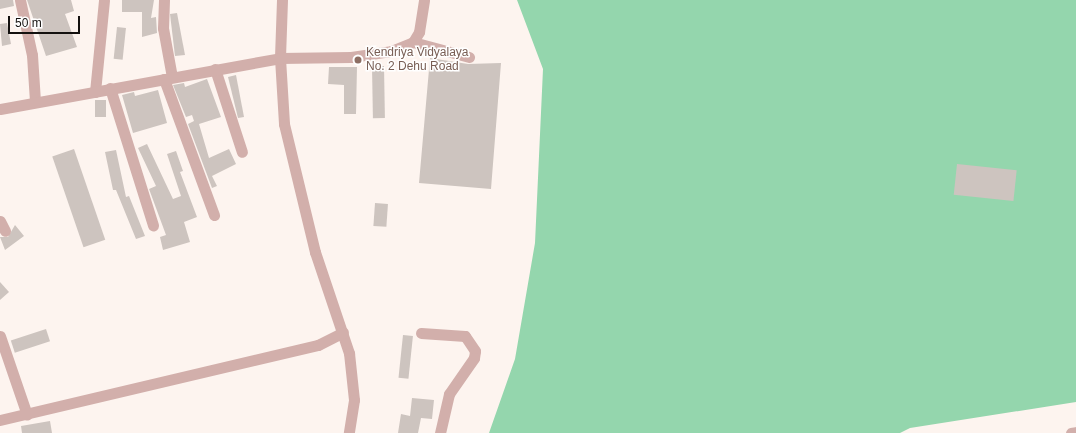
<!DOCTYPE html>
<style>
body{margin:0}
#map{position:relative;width:1076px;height:433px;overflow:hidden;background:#fdf4ef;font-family:Arial,sans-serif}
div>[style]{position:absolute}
.green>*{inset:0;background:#94d6ad}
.building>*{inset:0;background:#cdc4bf;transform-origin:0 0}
.minor>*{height:11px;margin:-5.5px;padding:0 5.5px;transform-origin:5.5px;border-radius:5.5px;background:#d2afab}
.dots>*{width:11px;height:11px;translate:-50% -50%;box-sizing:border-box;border:2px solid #fff;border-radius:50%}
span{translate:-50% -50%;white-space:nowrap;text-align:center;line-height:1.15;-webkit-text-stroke:3px #fff;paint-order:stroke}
.education-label{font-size:12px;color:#785e54}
.left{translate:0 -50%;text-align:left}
.scale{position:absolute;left:8px;top:16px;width:72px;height:18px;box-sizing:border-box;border:2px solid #14110f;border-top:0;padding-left:5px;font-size:12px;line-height:14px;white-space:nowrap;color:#14110f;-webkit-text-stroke:3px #fff;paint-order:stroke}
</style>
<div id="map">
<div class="green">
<i style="clip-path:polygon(517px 0,1076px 0,1076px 402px,910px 428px,900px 433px,489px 433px,515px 359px,535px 243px,543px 69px)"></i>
</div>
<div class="building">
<i style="clip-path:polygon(0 0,13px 0,14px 6px,0 9px)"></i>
<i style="clip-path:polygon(27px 0,71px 0,74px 11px,65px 14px,77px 47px,46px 56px)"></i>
<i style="clip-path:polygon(122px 0,154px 0,151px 18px,156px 17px,157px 33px,142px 37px,142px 12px,122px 12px)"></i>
<i style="clip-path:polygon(177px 13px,185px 55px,175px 56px,170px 14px)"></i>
<i style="clip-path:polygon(7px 23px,11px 44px,2px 46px,0 24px)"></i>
<i style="left:117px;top:27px;width:9px;height:32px;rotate:6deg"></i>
<i style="clip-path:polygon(430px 58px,468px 64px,501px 63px,491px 189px,419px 183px)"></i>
<i style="left:384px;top:66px;width:52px;height:12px;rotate:89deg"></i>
<i style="clip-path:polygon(329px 67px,357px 67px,356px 114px,344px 114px,344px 85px,328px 84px)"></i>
<i style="clip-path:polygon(236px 75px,244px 117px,238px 118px,228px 77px)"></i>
<i style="clip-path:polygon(207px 79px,221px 117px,199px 124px,209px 158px,229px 149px,236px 164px,212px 176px,217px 186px,212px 188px,188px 124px,194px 121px,192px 115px,186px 117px,173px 85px,184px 83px,185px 87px)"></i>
<i style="clip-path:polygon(158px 90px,167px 123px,133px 133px,122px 95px,134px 92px,135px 96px)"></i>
<i style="left:95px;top:100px;width:11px;height:17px"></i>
<i style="clip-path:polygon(147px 144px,173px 199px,181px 196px,167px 154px,176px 151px,183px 171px,180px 172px,197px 217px,184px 222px,190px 242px,163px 250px,160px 237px,166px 235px,149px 189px,156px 186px,138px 148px)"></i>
<i style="left:74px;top:149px;width:96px;height:23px;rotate:71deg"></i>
<i style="clip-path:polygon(116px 150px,126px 197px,129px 196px,145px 236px,136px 239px,116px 190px,113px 190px,105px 152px)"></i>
<i style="left:957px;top:164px;width:60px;height:31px;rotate:6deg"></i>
<i style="left:375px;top:203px;width:13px;height:23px;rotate:4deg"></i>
<i style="clip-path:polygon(15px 225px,24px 236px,5px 250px,0 237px,8px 237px)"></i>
<i style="clip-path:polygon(0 282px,9px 292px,0 300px)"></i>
<i style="left:46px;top:329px;width:13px;height:37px;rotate:72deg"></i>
<i style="left:403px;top:335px;width:10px;height:43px;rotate:6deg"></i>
<i style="clip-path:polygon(412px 398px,434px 400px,432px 419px,421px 418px,418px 433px,398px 433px,401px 414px,410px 416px)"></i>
<i style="clip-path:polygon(50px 421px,52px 433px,22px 433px,21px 426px)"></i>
</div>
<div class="minor">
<i style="left:20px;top:0;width:56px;rotate:77.7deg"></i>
<i style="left:32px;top:55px;width:47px;rotate:86.3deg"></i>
<i style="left:164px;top:0;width:28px;rotate:92deg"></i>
<i style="left:163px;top:28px;width:50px;rotate:79.6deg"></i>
<i style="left:282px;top:0;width:58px;rotate:92deg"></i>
<i style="left:280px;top:58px;width:66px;rotate:86.5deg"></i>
<i style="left:284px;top:124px;width:132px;rotate:76.4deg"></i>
<i style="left:315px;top:252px;width:107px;rotate:71.4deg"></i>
<i style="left:349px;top:353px;width:47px;rotate:83.9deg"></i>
<i style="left:354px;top:400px;width:33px;rotate:99deg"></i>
<i style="left:413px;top:42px;width:58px;rotate:15deg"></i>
<i style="left:215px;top:69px;width:87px;rotate:72deg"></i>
<i style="left:164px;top:79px;width:145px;rotate:69.8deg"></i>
<i style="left:110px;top:88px;width:144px;rotate:72.6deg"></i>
<i style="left:95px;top:92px;width:92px;rotate:-84.4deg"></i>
<i style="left:0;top:109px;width:285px;rotate:-10.3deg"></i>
<i style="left:280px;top:58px;width:71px;rotate:-0.8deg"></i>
<i style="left:351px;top:57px;width:40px;rotate:-8.5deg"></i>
<i style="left:391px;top:51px;width:24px;rotate:-22deg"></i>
<i style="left:413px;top:42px;width:12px;rotate:-59deg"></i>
<i style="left:419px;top:32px;width:32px;rotate:-81deg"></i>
<i style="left:0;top:221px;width:11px;rotate:63deg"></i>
<i style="left:421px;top:333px;width:44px;rotate:3.9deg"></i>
<i style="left:465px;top:336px;width:18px;rotate:56deg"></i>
<i style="left:475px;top:351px;width:7px;rotate:98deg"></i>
<i style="left:474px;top:358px;width:44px;rotate:124.8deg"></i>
<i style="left:449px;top:394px;width:40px;rotate:103deg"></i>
<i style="left:0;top:336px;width:83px;rotate:71.1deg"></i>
<i style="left:0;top:420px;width:327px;rotate:-13.3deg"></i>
<i style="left:318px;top:345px;width:28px;rotate:-27deg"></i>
<i style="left:1071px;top:433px;width:5px;rotate:-11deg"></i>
</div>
<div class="dots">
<i style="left:358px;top:60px;background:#8d6e63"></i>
</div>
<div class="education-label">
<span class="left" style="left:366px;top:60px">Kendriya Vidyalaya<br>No. 2 Dehu Road</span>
</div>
<div class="scale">50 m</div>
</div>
